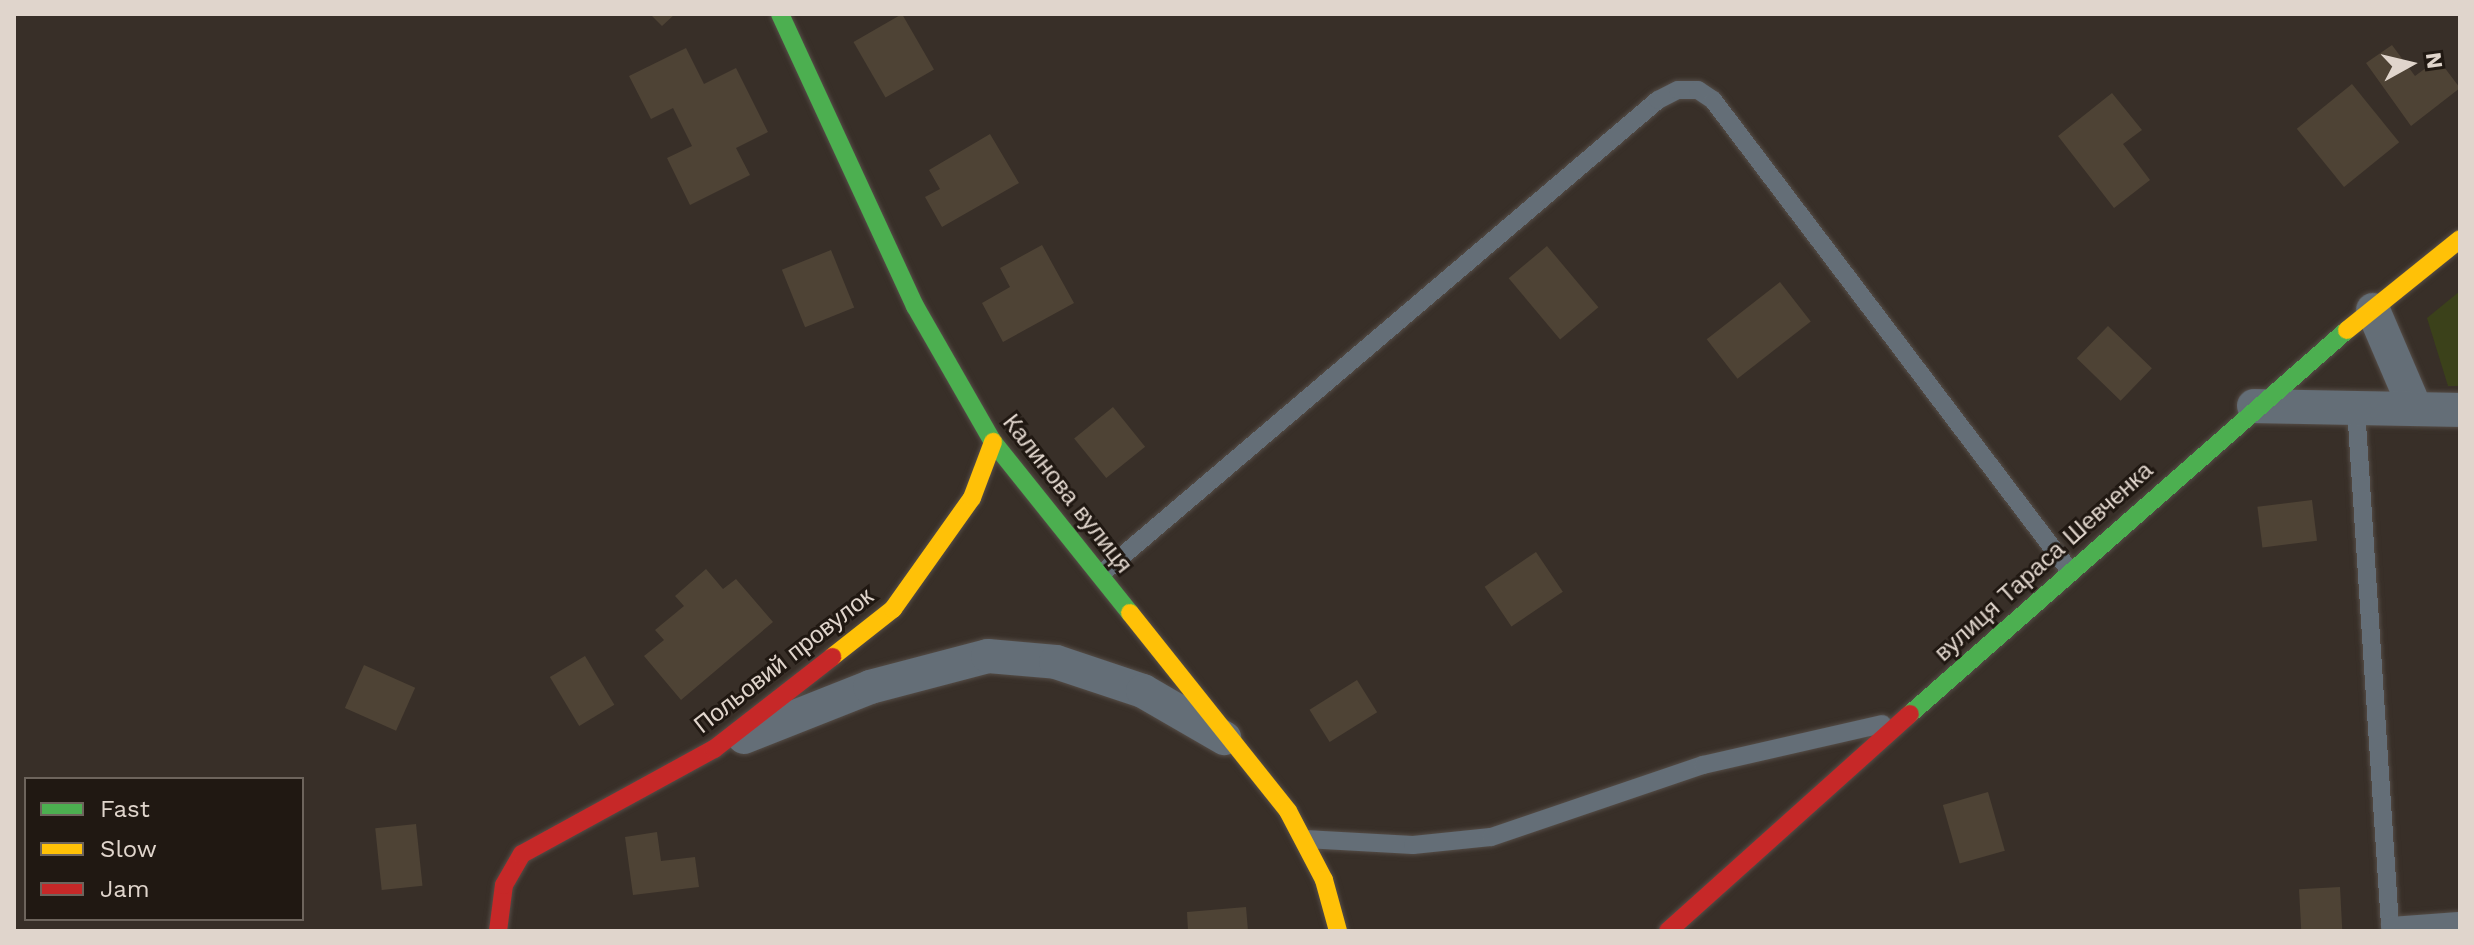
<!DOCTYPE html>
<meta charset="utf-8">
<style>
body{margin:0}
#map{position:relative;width:2474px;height:945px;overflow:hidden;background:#382f28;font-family:"Work Sans",sans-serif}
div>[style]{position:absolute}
.green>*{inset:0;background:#3b411a}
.building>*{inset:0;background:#4e4335;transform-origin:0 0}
.roads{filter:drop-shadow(0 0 2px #554d47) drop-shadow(0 0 2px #554d47)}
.lane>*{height:18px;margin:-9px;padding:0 9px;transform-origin:9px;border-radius:9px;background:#646e77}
.street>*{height:34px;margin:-17px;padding:0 17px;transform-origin:17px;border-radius:17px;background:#646e77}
.fast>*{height:18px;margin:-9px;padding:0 9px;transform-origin:9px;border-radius:9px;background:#4caf50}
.slow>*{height:18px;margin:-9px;padding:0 9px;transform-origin:9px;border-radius:9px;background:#ffc107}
.jam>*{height:18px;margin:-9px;padding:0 9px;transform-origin:9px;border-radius:9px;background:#c62828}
span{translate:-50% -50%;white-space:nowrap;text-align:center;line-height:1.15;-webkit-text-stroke:6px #201812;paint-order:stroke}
.street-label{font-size:24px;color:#e0d5cc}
.frame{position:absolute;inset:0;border:16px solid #e0d5cc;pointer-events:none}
.legend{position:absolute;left:24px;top:777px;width:280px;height:144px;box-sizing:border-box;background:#201812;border:2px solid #6d645c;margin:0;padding:10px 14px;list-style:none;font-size:24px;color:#e0d5cc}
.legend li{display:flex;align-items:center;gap:16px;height:40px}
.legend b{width:40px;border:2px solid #6d645c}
.north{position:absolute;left:2370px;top:24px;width:80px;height:80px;-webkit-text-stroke:6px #201812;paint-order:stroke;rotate:82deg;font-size:22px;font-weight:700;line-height:32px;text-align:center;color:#e0d5cc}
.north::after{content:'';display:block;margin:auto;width:28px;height:36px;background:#e0d5cc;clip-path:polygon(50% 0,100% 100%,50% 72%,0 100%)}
</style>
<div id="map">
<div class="green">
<i style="clip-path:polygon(2460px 291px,2460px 386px,2448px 386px,2427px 318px)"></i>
</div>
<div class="building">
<i style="clip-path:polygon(650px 14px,675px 14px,662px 26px)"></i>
<i style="left:902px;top:14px;width:64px;height:56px;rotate:60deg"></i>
<i style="clip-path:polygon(2392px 45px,2415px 76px,2438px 59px,2460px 88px,2411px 126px,2366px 63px)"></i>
<i style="clip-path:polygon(686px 48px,704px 84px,736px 68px,768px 132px,736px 148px,750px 175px,690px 205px,667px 158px,692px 146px,673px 108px,651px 119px,629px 76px)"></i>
<i style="left:2352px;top:84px;width:75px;height:71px;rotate:51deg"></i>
<i style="clip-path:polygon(2112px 93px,2142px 130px,2123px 144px,2150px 180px,2114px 208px,2058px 136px)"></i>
<i style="clip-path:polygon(990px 134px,1019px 183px,942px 227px,925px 197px,940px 189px,929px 170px)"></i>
<i style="clip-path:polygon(1042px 245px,1074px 303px,1003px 342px,982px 303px,1010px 287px,1000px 268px)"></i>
<i style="left:1547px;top:246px;width:80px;height:50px;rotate:50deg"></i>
<i style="left:831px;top:250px;width:62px;height:53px;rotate:68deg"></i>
<i style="left:1780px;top:282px;width:50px;height:93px;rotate:52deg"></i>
<i style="left:2108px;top:326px;width:61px;height:45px;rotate:44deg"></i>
<i style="left:1113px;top:407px;width:51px;height:50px;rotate:51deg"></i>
<i style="left:2312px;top:500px;width:41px;height:55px;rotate:83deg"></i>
<i style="left:1536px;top:552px;width:48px;height:62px;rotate:56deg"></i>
<i style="clip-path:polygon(706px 569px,723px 589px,736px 579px,773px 622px,681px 700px,644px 656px,664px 640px,655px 630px,684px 606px,675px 596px)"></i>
<i style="left:585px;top:656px;width:57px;height:41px;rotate:59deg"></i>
<i style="left:364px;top:665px;width:56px;height:47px;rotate:24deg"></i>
<i style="left:1357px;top:680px;width:38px;height:56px;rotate:58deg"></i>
<i style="left:1988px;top:792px;width:61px;height:47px;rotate:74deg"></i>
<i style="left:416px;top:824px;width:62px;height:41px;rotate:84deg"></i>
<i style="clip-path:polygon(657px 832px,661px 861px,695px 857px,699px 887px,633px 895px,625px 837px)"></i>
<i style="left:2340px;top:887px;width:44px;height:41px;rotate:87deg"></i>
<i style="clip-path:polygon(1246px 907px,1248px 931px,1188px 931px,1187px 912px)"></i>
</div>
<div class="roads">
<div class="lane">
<i style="left:2356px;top:408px;width:519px;rotate:86.24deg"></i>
<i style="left:2390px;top:926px;width:70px;rotate:-4.1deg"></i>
<i style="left:1100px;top:575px;width:733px;rotate:-40.41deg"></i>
<i style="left:1658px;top:100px;width:22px;rotate:-27deg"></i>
<i style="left:1678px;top:90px;width:20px"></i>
<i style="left:1698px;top:90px;width:18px;rotate:34deg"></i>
<i style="left:1713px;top:100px;width:591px;rotate:52.84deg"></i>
<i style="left:1305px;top:839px;width:108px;rotate:3.2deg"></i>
<i style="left:1413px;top:845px;width:78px;rotate:-5.9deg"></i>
<i style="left:1491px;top:837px;width:224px;rotate:-18.8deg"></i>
<i style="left:1703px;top:765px;width:184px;rotate:-12.9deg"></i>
</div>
<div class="street">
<i style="left:2373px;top:310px;width:107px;rotate:66.8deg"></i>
<i style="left:2254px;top:406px;width:206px;rotate:1.1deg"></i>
<i style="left:744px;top:737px;width:136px;rotate:-21.6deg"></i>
<i style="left:870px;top:687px;width:122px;rotate:-14.7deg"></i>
<i style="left:988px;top:656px;width:68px;rotate:5deg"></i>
<i style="left:1056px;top:662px;width:92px;rotate:18.4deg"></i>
<i style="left:1143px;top:691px;width:94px;rotate:30.1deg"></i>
</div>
<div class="fast">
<i style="left:780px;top:14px;width:322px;rotate:65.2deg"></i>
<i style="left:915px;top:306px;width:157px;rotate:60.2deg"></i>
<i style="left:993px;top:442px;width:219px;rotate:51.3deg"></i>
<i style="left:1910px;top:714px;width:582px;rotate:-41.31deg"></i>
</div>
<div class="slow">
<i style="left:2347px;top:330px;width:145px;rotate:-38.8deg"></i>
<i style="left:1130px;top:613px;width:253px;rotate:51.4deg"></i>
<i style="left:1288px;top:811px;width:78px;rotate:62.4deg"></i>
<i style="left:1324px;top:880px;width:53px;rotate:74.6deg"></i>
<i style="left:832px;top:657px;width:78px;rotate:-38.2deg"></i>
<i style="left:893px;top:609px;width:136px;rotate:-54.6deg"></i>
<i style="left:972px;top:498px;width:60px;rotate:-69.4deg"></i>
</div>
<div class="jam">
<i style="left:498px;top:931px;width:46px;rotate:-82.6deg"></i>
<i style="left:504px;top:885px;width:36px;rotate:-60deg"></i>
<i style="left:522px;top:854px;width:219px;rotate:-28.7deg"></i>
<i style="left:714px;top:749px;width:150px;rotate:-37.9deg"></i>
<i style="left:1668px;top:931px;width:325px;rotate:-41.9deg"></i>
</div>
</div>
<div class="street-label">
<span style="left:1067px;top:494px;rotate:52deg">Калинова вулиця</span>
<span style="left:2044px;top:562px;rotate:-42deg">вулиця Тараса Шевченка</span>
<span style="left:784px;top:661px;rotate:-38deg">Польовий провулок</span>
</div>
<div class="frame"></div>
<ul class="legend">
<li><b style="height:10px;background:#4caf50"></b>Fast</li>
<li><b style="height:10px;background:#ffc107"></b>Slow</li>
<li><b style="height:10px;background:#c62828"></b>Jam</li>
</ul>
<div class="north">N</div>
</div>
